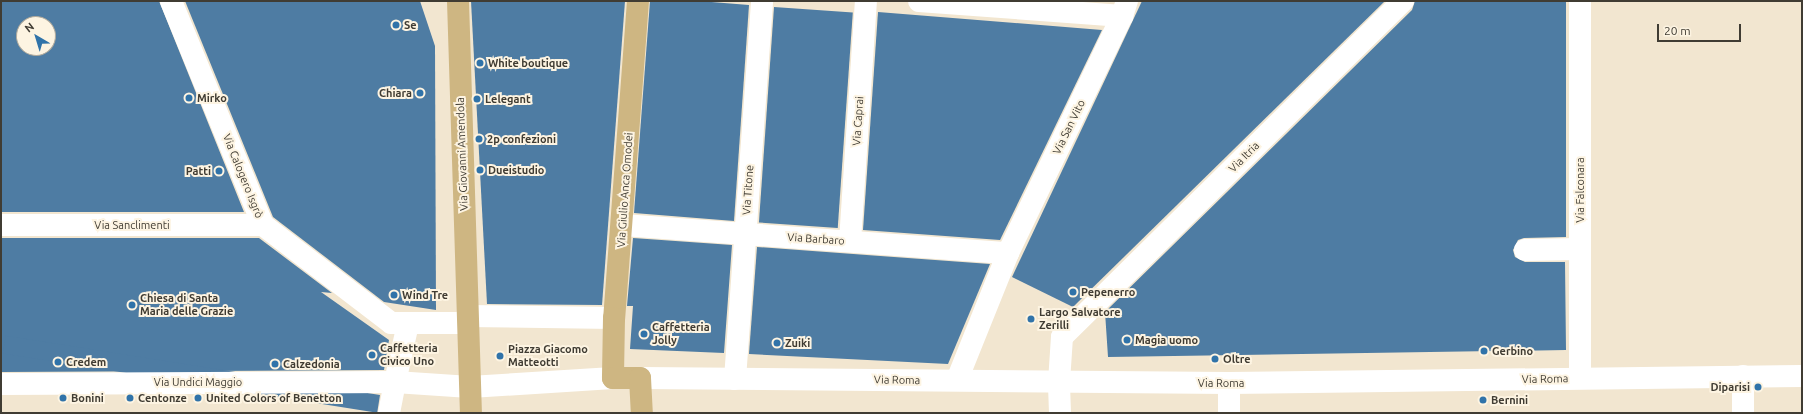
<!DOCTYPE html>
<meta charset="utf-8">
<style>
body{margin:0}
#map{position:relative;width:1803px;height:414px;overflow:hidden;background:#f2e6d0;font-family:Ubuntu,sans-serif}
div>[style]{position:absolute}
.building>*{inset:0;background:#4e7ca3;transform-origin:0 0}
.minor>*{height:22px;margin:-11px;padding:0 11px;transform-origin:11px;border-radius:11px;background:#fff}
.major>*{height:22px;margin:-11px;padding:0 11px;transform-origin:11px;border-radius:11px;background:#ceb682}
.dots>*{width:11px;height:11px;translate:-50% -50%;box-sizing:border-box;border:2px solid #fdf4e2;border-radius:50%}
span{translate:-50% -50%;white-space:nowrap;text-align:center;line-height:1.15;-webkit-text-stroke:4px #fdf4e2;paint-order:stroke}
.poi-label{font-size:11px;color:#403c33;font-weight:700}
.left{translate:0 -50%;text-align:left}
.right{translate:-100% -50%;text-align:right}
.street-label{font-size:11px;color:#403c33}
.frame{position:absolute;inset:0;border:2px solid #403c33;pointer-events:none}
.north{position:absolute;left:16px;top:16px;width:40px;height:40px;box-sizing:border-box;background:#fdf4e2;border:1px solid #b1aa9c;border-radius:50%;rotate:322deg;font-size:11px;font-weight:700;line-height:16px;text-align:center;color:#403c33}
.north::after{content:'';display:block;margin:auto;width:14px;height:18px;background:#3073a9;clip-path:polygon(50% 0,100% 100%,50% 72%,0 100%)}
.scale{position:absolute;left:1657px;top:24px;width:84px;height:18px;box-sizing:border-box;border:2px solid #403c33;border-top:0;padding-left:5px;font-size:12px;line-height:14px;white-space:nowrap;color:#403c33;-webkit-text-stroke:3px #fdf4e2;paint-order:stroke}
</style>
<div id="map">
<div class="building">
<i style="clip-path:polygon(evenodd,1px 1px,159px 1px,244px 212px,1px 212px,1px 1px,24px 24px,48px 24px,48px 48px,24px 48px,24px 24px)"></i>
<i style="clip-path:polygon(185px 1px,420px 1px,435px 46px,436px 310px,384px 302px,273px 217px)"></i>
<i style="clip-path:polygon(471px 1px,625px 1px,602px 305px,487px 304px)"></i>
<i style="clip-path:polygon(650px 1px,699px 1px,749px 5px,734px 221px,634px 213px)"></i>
<i style="clip-path:polygon(1142px 1px,1385px 1px,1073px 307px,1012px 277px)"></i>
<i style="clip-path:polygon(1415px 1px,1566px 1px,1566px 237px,1524px 238px,1518px 240px,1513px 250px,1515px 257px,1525px 262px,1565px 262px,1566px 350px,1108px 357px,1105px 312px,1412px 10px)"></i>
<i style="left:774px;top:7px;width:79px;height:216px;rotate:4deg"></i>
<i style="clip-path:polygon(878px 12px,1102px 30px,1000px 240px,863px 230px)"></i>
<i style="clip-path:polygon(1px 238px,259px 238px,332px 293px,321px 292px,389px 340px,384px 370px,1px 372px)"></i>
<i style="clip-path:polygon(633px 238px,732px 245px,724px 353px,630px 349px,633px 306px,627px 306px)"></i>
<i style="clip-path:polygon(757px 247px,990px 264px,948px 364px,749px 354px)"></i>
<i style="left:380px;top:395px;width:18px;height:379px;rotate:99deg"></i>
</div>
<div class="minor">
<i style="left:171px;top:1px;width:242px;rotate:67.7deg"></i>
<i style="left:263px;top:225px;width:161px;rotate:37.4deg"></i>
<i style="left:391px;top:323px;width:76px"></i>
<i style="left:919px;top:1px;width:204px;rotate:4.2deg"></i>
<i style="left:1px;top:225px;width:262px"></i>
<i style="left:623px;top:225px;width:386px;rotate:4.2deg"></i>
<i style="left:850px;top:241px;width:241px;rotate:-86.2deg"></i>
<i style="left:1525px;top:250px;width:55px;rotate:-1deg"></i>
<i style="left:467px;top:316px;width:147px;rotate:0.8deg"></i>
<i style="left:640px;top:378px;width:589px;rotate:0.49deg"></i>
<i style="left:1229px;top:383px;width:573px;rotate:-0.7deg"></i>
<i style="left:1580px;top:378px;width:377px;rotate:-90deg"></i>
<i style="left:735px;top:379px;width:379px;rotate:-85.9deg"></i>
<i style="left:957px;top:380px;width:137px;rotate:-68.1deg"></i>
<i style="left:1008px;top:253px;width:263px;rotate:-64.3deg"></i>
<i style="left:1122px;top:16px;width:16px;rotate:-72deg"></i>
<i style="left:1229px;top:383px;width:30px;rotate:90deg"></i>
<i style="left:1px;top:384px;width:394px;rotate:-0.3deg"></i>
<i style="left:395px;top:382px;width:59px;rotate:-77.4deg"></i>
<i style="left:389px;top:413px;width:32px;rotate:-79deg"></i>
<i style="left:395px;top:382px;width:75px;rotate:3.8deg"></i>
<i style="left:470px;top:387px;width:143px;rotate:-3.6deg"></i>
<i style="left:1060px;top:413px;width:31px;rotate:-92deg"></i>
<i style="left:1059px;top:382px;width:45px;rotate:-86.2deg"></i>
<i style="left:1062px;top:337px;width:479px;rotate:-44.6deg"></i>
<i style="left:1743px;top:413px;width:37px;rotate:-90deg"></i>
</div>
<div class="major">
<i style="left:458px;top:1px;width:412px;rotate:88.2deg"></i>
<i style="left:638px;top:1px;width:318px;rotate:94.3deg"></i>
<i style="left:614px;top:318px;width:60px;rotate:91deg"></i>
<i style="left:613px;top:378px;width:27px"></i>
<i style="left:640px;top:378px;width:35px;rotate:87deg"></i>
</div>
<div class="dots">
<i style="left:396px;top:25px;background:#3073a9"></i>
<i style="left:480px;top:63px;background:#3073a9"></i>
<i style="left:420px;top:93px;background:#3073a9"></i>
<i style="left:189px;top:98px;background:#3073a9"></i>
<i style="left:477px;top:99px;background:#3073a9"></i>
<i style="left:479px;top:139px;background:#3073a9"></i>
<i style="left:480px;top:170px;background:#3073a9"></i>
<i style="left:219px;top:171px;background:#3073a9"></i>
<i style="left:1073px;top:292px;background:#3073a9"></i>
<i style="left:394px;top:295px;background:#3073a9"></i>
<i style="left:132px;top:305px;background:#3073a9"></i>
<i style="left:1031px;top:319px;background:#3073a9"></i>
<i style="left:644px;top:334px;background:#3073a9"></i>
<i style="left:1127px;top:340px;background:#3073a9"></i>
<i style="left:777px;top:343px;background:#3073a9"></i>
<i style="left:1484px;top:351px;background:#3073a9"></i>
<i style="left:372px;top:355px;background:#3073a9"></i>
<i style="left:500px;top:356px;background:#3073a9"></i>
<i style="left:1215px;top:359px;background:#3073a9"></i>
<i style="left:58px;top:362px;background:#3073a9"></i>
<i style="left:275px;top:364px;background:#3073a9"></i>
<i style="left:1758px;top:387px;background:#3073a9"></i>
<i style="left:63px;top:398px;background:#3073a9"></i>
<i style="left:130px;top:398px;background:#3073a9"></i>
<i style="left:198px;top:398px;background:#3073a9"></i>
<i style="left:1483px;top:400px;background:#3073a9"></i>
</div>
<div class="poi-label">
<span class="left" style="left:404px;top:25px">Se</span>
<span class="left" style="left:488px;top:63px">White boutique</span>
<span class="right" style="left:412px;top:93px">Chiara</span>
<span class="left" style="left:197px;top:98px">Mirko</span>
<span class="left" style="left:485px;top:99px">Lelegant</span>
<span class="left" style="left:487px;top:139px">2p confezioni</span>
<span class="left" style="left:488px;top:170px">Dueistudio</span>
<span class="right" style="left:211px;top:171px">Patti</span>
<span class="left" style="left:1081px;top:292px">Pepenerro</span>
<span class="left" style="left:402px;top:295px">Wind Tre</span>
<span class="left" style="left:140px;top:305px">Chiesa di Santa<br>Maria delle Grazie</span>
<span class="left" style="left:1039px;top:319px">Largo Salvatore<br>Zerilli</span>
<span class="left" style="left:652px;top:334px">Caffetteria<br>Jolly</span>
<span class="left" style="left:1135px;top:340px">Magia uomo</span>
<span class="left" style="left:785px;top:343px">Zuiki</span>
<span class="left" style="left:380px;top:355px">Caffetteria<br>Civico Uno</span>
<span class="left" style="left:508px;top:356px">Piazza Giacomo<br>Matteotti</span>
<span class="left" style="left:1492px;top:351px">Gerbino</span>
<span class="left" style="left:1223px;top:359px">Oltre</span>
<span class="left" style="left:66px;top:362px">Credem</span>
<span class="left" style="left:283px;top:364px">Calzedonia</span>
<span class="right" style="left:1750px;top:387px">Diparisi</span>
<span class="left" style="left:71px;top:398px">Bonini</span>
<span class="left" style="left:138px;top:398px">Centonze</span>
<span class="left" style="left:206px;top:398px">United Colors of Benetton</span>
<span class="left" style="left:1491px;top:400px">Bernini</span>
</div>
<div class="street-label">
<span style="left:858px;top:121px;rotate:-86deg">Via Caprai</span>
<span style="left:1069px;top:127px;rotate:-64deg">Via San Vito</span>
<span style="left:462px;top:154px;rotate:-92deg">Via Giovanni Amendola</span>
<span style="left:1244px;top:157px;rotate:-45deg">Via Itria</span>
<span style="left:243px;top:176px;rotate:68deg">Via Calogero Isgrò</span>
<span style="left:625px;top:190px;rotate:-86deg">Via Giulio Anca Omodei</span>
<span style="left:748px;top:190px;rotate:-86deg">Via Titone</span>
<span style="left:1580px;top:190px;rotate:-90deg">Via Falconara</span>
<span style="left:132px;top:225px">Via Sanclimenti</span>
<span style="left:816px;top:239px;rotate:4deg">Via Barbaro</span>
<span style="left:1545px;top:379px;rotate:-1deg">Via Roma</span>
<span style="left:897px;top:380px;rotate:1deg">Via Roma</span>
<span style="left:198px;top:382px">Via Undici Maggio</span>
<span style="left:1221px;top:383px">Via Roma</span>
</div>
<div class="frame"></div>
<div class="north">N</div>
<div class="scale">20 m</div>
</div>
